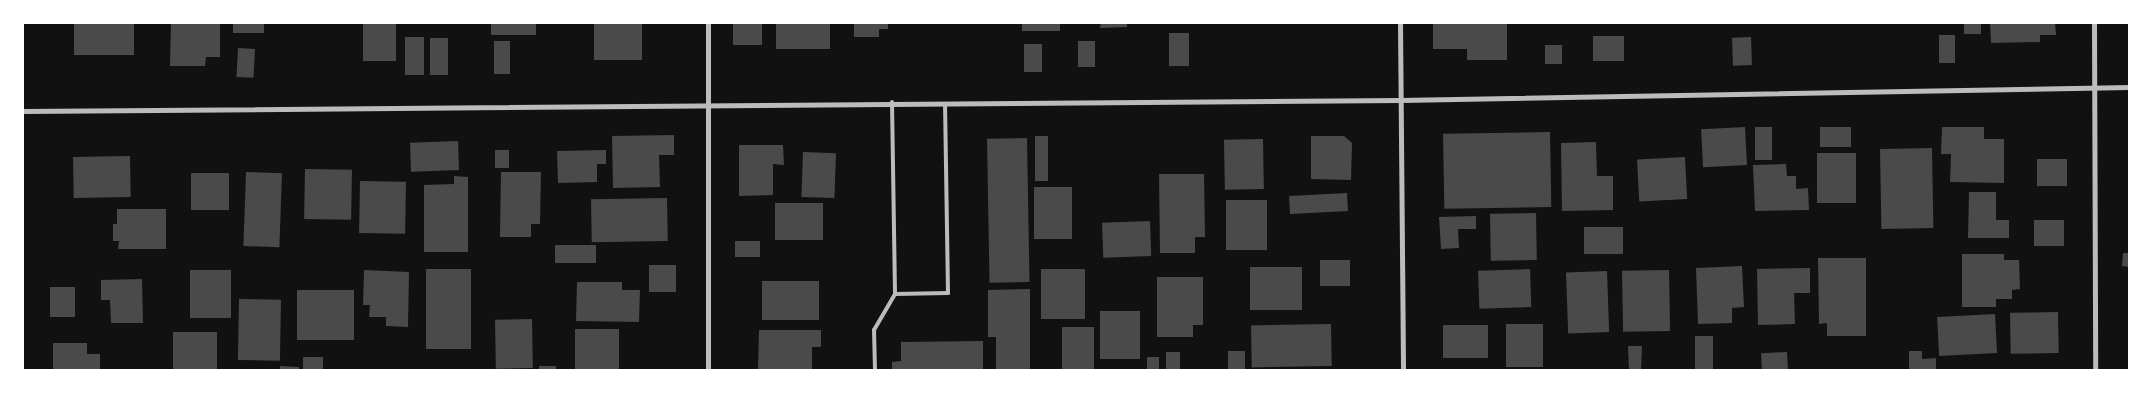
<!DOCTYPE html>
<style>
body{margin:0}
#map{position:relative;width:2152px;height:393px;overflow:hidden;background:#111;font-family:Georgia,serif}
div>[style]{position:absolute}
.building>*{inset:0;background:#4a4a4a;transform-origin:0 0}
.service>*{height:4px;margin:-2px;padding:0 2px;transform-origin:2px;border-radius:2px;background:#bcbcbc}
.minor>*{height:5px;margin:-2.5px;padding:0 2.5px;transform-origin:2.5px;border-radius:2.5px;background:#bcbcbc}
span{translate:-50% -50%;white-space:nowrap;text-align:center;line-height:1.15;-webkit-text-stroke:4.5px #fff;paint-order:stroke}
.frame{position:absolute;inset:0;border:24px solid #fff;pointer-events:none}
</style>
<div id="map">
<div class="building">
<i style="left:74px;top:22px;width:60px;height:33px"></i>
<i style="clip-path:polygon(171px 22px,220px 22px,220px 57px,206px 57px,205px 66px,170px 66px)"></i>
<i style="left:233px;top:22px;width:31px;height:11px"></i>
<i style="left:363px;top:22px;width:33px;height:39px"></i>
<i style="left:491px;top:22px;width:45px;height:13px"></i>
<i style="left:594px;top:22px;width:48px;height:38px"></i>
<i style="left:733px;top:22px;width:29px;height:23px"></i>
<i style="left:776px;top:22px;width:54px;height:27px"></i>
<i style="clip-path:polygon(854px 22px,888px 22px,888px 29px,879px 29px,879px 37px,854px 37px)"></i>
<i style="left:1022px;top:22px;width:38px;height:9px"></i>
<i style="clip-path:polygon(1101px 22px,1127px 22px,1127px 27px,1100px 28px)"></i>
<i style="clip-path:polygon(1433px 22px,1507px 22px,1507px 60px,1467px 60px,1467px 49px,1433px 49px)"></i>
<i style="left:1964px;top:22px;width:17px;height:12px"></i>
<i style="clip-path:polygon(1990px 22px,2055px 22px,2056px 35px,2040px 35px,2040px 42px,1991px 43px)"></i>
<i style="left:1169px;top:33px;width:20px;height:33px"></i>
<i style="left:1939px;top:35px;width:16px;height:28px"></i>
<i style="left:1624px;top:36px;width:25px;height:31px;rotate:90deg"></i>
<i style="left:405px;top:37px;width:19px;height:38px"></i>
<i style="left:1751px;top:37px;width:28px;height:19px;rotate:88deg"></i>
<i style="left:430px;top:38px;width:18px;height:37px"></i>
<i style="left:494px;top:41px;width:16px;height:33px"></i>
<i style="left:1078px;top:41px;width:17px;height:26px"></i>
<i style="left:1024px;top:44px;width:18px;height:28px"></i>
<i style="left:1545px;top:45px;width:17px;height:19px"></i>
<i style="left:238px;top:48px;width:17px;height:29px;rotate:3deg"></i>
<i style="left:1745px;top:127px;width:38px;height:44px;rotate:87deg"></i>
<i style="left:1755px;top:127px;width:17px;height:33px"></i>
<i style="left:1851px;top:127px;width:20px;height:31px;rotate:90deg"></i>
<i style="clip-path:polygon(1942px 127px,1984px 127px,1984px 139px,2004px 139px,2004px 183px,1950px 182px,1951px 154px,1941px 154px)"></i>
<i style="left:1550px;top:132px;width:75px;height:107px;rotate:89deg"></i>
<i style="clip-path:polygon(674px 135px,674px 155px,659px 155px,660px 187px,613px 188px,612px 136px)"></i>
<i style="left:1035px;top:136px;width:13px;height:45px"></i>
<i style="clip-path:polygon(1311px 136px,1344px 136px,1352px 143px,1351px 180px,1311px 179px)"></i>
<i style="left:1027px;top:138px;width:144px;height:40px;rotate:89deg"></i>
<i style="left:1263px;top:139px;width:50px;height:39px;rotate:89deg"></i>
<i style="left:458px;top:141px;width:29px;height:48px;rotate:88deg"></i>
<i style="clip-path:polygon(1596px 142px,1597px 176px,1613px 176px,1613px 210px,1562px 211px,1561px 143px)"></i>
<i style="clip-path:polygon(739px 145px,783px 145px,784px 165px,773px 164px,773px 195px,739px 196px)"></i>
<i style="left:1932px;top:148px;width:80px;height:52px;rotate:89deg"></i>
<i style="left:495px;top:150px;width:14px;height:18px"></i>
<i style="clip-path:polygon(606px 150px,606px 164px,597px 164px,597px 182px,558px 183px,557px 151px)"></i>
<i style="left:803px;top:152px;width:33px;height:45px;rotate:2deg"></i>
<i style="left:1856px;top:153px;width:50px;height:39px;rotate:90deg"></i>
<i style="left:130px;top:156px;width:41px;height:57px;rotate:89deg"></i>
<i style="left:1685px;top:157px;width:42px;height:48px;rotate:87deg"></i>
<i style="left:2067px;top:159px;width:27px;height:30px;rotate:90deg"></i>
<i style="clip-path:polygon(1786px 164px,1787px 176px,1796px 176px,1796px 189px,1808px 188px,1809px 210px,1755px 211px,1753px 165px)"></i>
<i style="left:305px;top:169px;width:47px;height:50px;rotate:1deg"></i>
<i style="left:246px;top:172px;width:36px;height:74px;rotate:2deg"></i>
<i style="clip-path:polygon(501px 172px,541px 172px,540px 224px,531px 224px,531px 237px,500px 237px)"></i>
<i style="left:191px;top:173px;width:38px;height:37px"></i>
<i style="clip-path:polygon(1159px 174px,1204px 174px,1205px 237px,1195px 237px,1195px 253px,1160px 253px)"></i>
<i style="clip-path:polygon(454px 176px,468px 177px,468px 252px,424px 252px,424px 185px,454px 184px)"></i>
<i style="left:360px;top:181px;width:46px;height:52px;rotate:1deg"></i>
<i style="left:1034px;top:187px;width:38px;height:52px"></i>
<i style="clip-path:polygon(1969px 192px,1996px 192px,1996px 220px,2009px 220px,2009px 238px,1968px 238px)"></i>
<i style="left:1347px;top:193px;width:18px;height:58px;rotate:87deg"></i>
<i style="left:667px;top:198px;width:43px;height:76px;rotate:89deg"></i>
<i style="left:1267px;top:200px;width:50px;height:41px;rotate:90deg"></i>
<i style="left:775px;top:203px;width:48px;height:37px"></i>
<i style="clip-path:polygon(117px 209px,166px 209px,166px 249px,118px 249px,119px 241px,113px 241px,113px 224px,117px 224px)"></i>
<i style="left:1536px;top:213px;width:47px;height:46px;rotate:89deg"></i>
<i style="clip-path:polygon(1476px 216px,1476px 229px,1458px 229px,1459px 248px,1441px 249px,1439px 217px)"></i>
<i style="left:2064px;top:220px;width:26px;height:30px;rotate:90deg"></i>
<i style="left:1150px;top:221px;width:35px;height:48px;rotate:88deg"></i>
<i style="left:1584px;top:227px;width:39px;height:27px"></i>
<i style="left:760px;top:241px;width:16px;height:25px;rotate:90deg"></i>
<i style="left:555px;top:245px;width:41px;height:18px"></i>
<i style="clip-path:polygon(2123px 253px,2130px 253px,2130px 267px,2122px 266px)"></i>
<i style="clip-path:polygon(1962px 254px,2004px 254px,2004px 260px,2019px 260px,2020px 289px,2012px 290px,2012px 299px,1996px 299px,1996px 307px,1962px 307px)"></i>
<i style="clip-path:polygon(1818px 258px,1866px 258px,1866px 336px,1827px 336px,1827px 323px,1819px 324px)"></i>
<i style="left:1320px;top:260px;width:30px;height:26px"></i>
<i style="left:649px;top:265px;width:27px;height:27px"></i>
<i style="clip-path:polygon(1742px 266px,1744px 307px,1732px 308px,1732px 323px,1698px 324px,1696px 268px)"></i>
<i style="left:1250px;top:267px;width:52px;height:43px"></i>
<i style="clip-path:polygon(1810px 268px,1810px 293px,1794px 293px,1795px 324px,1758px 325px,1757px 269px)"></i>
<i style="left:426px;top:269px;width:45px;height:80px"></i>
<i style="left:1085px;top:269px;width:50px;height:44px;rotate:90deg"></i>
<i style="left:1530px;top:269px;width:38px;height:52px;rotate:88deg"></i>
<i style="left:190px;top:270px;width:41px;height:48px"></i>
<i style="clip-path:polygon(364px 270px,409px 272px,408px 327px,386px 326px,386px 317px,369px 317px,370px 305px,363px 305px)"></i>
<i style="left:1669px;top:270px;width:61px;height:47px;rotate:89deg"></i>
<i style="left:1607px;top:271px;width:61px;height:41px;rotate:88deg"></i>
<i style="clip-path:polygon(1157px 277px,1203px 277px,1203px 325px,1193px 325px,1193px 337px,1157px 337px)"></i>
<i style="clip-path:polygon(142px 279px,143px 323px,111px 323px,110px 300px,101px 300px,101px 280px)"></i>
<i style="left:762px;top:281px;width:57px;height:39px"></i>
<i style="clip-path:polygon(577px 282px,622px 282px,622px 290px,640px 290px,639px 322px,576px 321px)"></i>
<i style="left:50px;top:287px;width:25px;height:30px"></i>
<i style="clip-path:polygon(1030px 289px,1030px 370px,996px 370px,996px 337px,988px 337px,988px 290px)"></i>
<i style="left:297px;top:290px;width:57px;height:50px"></i>
<i style="left:239px;top:299px;width:42px;height:61px;rotate:1deg"></i>
<i style="left:1100px;top:311px;width:40px;height:48px"></i>
<i style="left:2058px;top:312px;width:41px;height:48px;rotate:89deg"></i>
<i style="left:1995px;top:314px;width:39px;height:58px;rotate:87deg"></i>
<i style="left:532px;top:319px;width:49px;height:37px;rotate:89deg"></i>
<i style="left:1331px;top:324px;width:42px;height:80px;rotate:89deg"></i>
<i style="left:1506px;top:324px;width:37px;height:43px"></i>
<i style="left:1443px;top:325px;width:45px;height:33px"></i>
<i style="left:1062px;top:327px;width:32px;height:43px"></i>
<i style="left:575px;top:329px;width:44px;height:41px"></i>
<i style="clip-path:polygon(759px 330px,821px 330px,821px 347px,812px 347px,812px 369px,758px 369px)"></i>
<i style="left:173px;top:332px;width:44px;height:38px"></i>
<i style="left:1695px;top:336px;width:18px;height:34px"></i>
<i style="clip-path:polygon(983px 341px,983px 370px,892px 370px,892px 362px,901px 361px,901px 342px)"></i>
<i style="clip-path:polygon(53px 343px,87px 343px,87px 354px,100px 354px,100px 370px,53px 370px)"></i>
<i style="clip-path:polygon(1628px 346px,1642px 346px,1641px 370px,1629px 370px)"></i>
<i style="left:1228px;top:351px;width:17px;height:19px"></i>
<i style="clip-path:polygon(1909px 351px,1922px 351px,1922px 359px,1936px 358px,1936px 370px,1909px 370px)"></i>
<i style="left:1180px;top:352px;width:18px;height:14px;rotate:90deg"></i>
<i style="left:1787px;top:352px;width:18px;height:26px;rotate:87deg"></i>
<i style="left:303px;top:357px;width:20px;height:13px"></i>
<i style="left:1147px;top:357px;width:12px;height:13px"></i>
<i style="clip-path:polygon(280px 366px,299px 367px,299px 370px,280px 370px)"></i>
<i style="left:539px;top:366px;width:17px;height:4px"></i>
</div>
<div class="service">
<i style="left:892px;top:102px;width:192px;rotate:89.1deg"></i>
<i style="left:895px;top:294px;width:53px;rotate:-1.1deg"></i>
<i style="left:948px;top:293px;width:189px;rotate:-90.9deg"></i>
<i style="left:875px;top:370px;width:40px;rotate:-91.4deg"></i>
<i style="left:874px;top:330px;width:42px;rotate:-59.7deg"></i>
</div>
<div class="minor">
<i style="left:708px;top:22px;width:348px;rotate:90deg"></i>
<i style="left:1400px;top:22px;width:348px;rotate:89.5deg"></i>
<i style="left:2094px;top:22px;width:348px;rotate:89.8deg"></i>
<i style="left:22px;top:111px;width:1378px;rotate:-0.46deg"></i>
<i style="left:1400px;top:100px;width:730px;rotate:-1.02deg"></i>
</div>
<div class="frame"></div>
</div>
